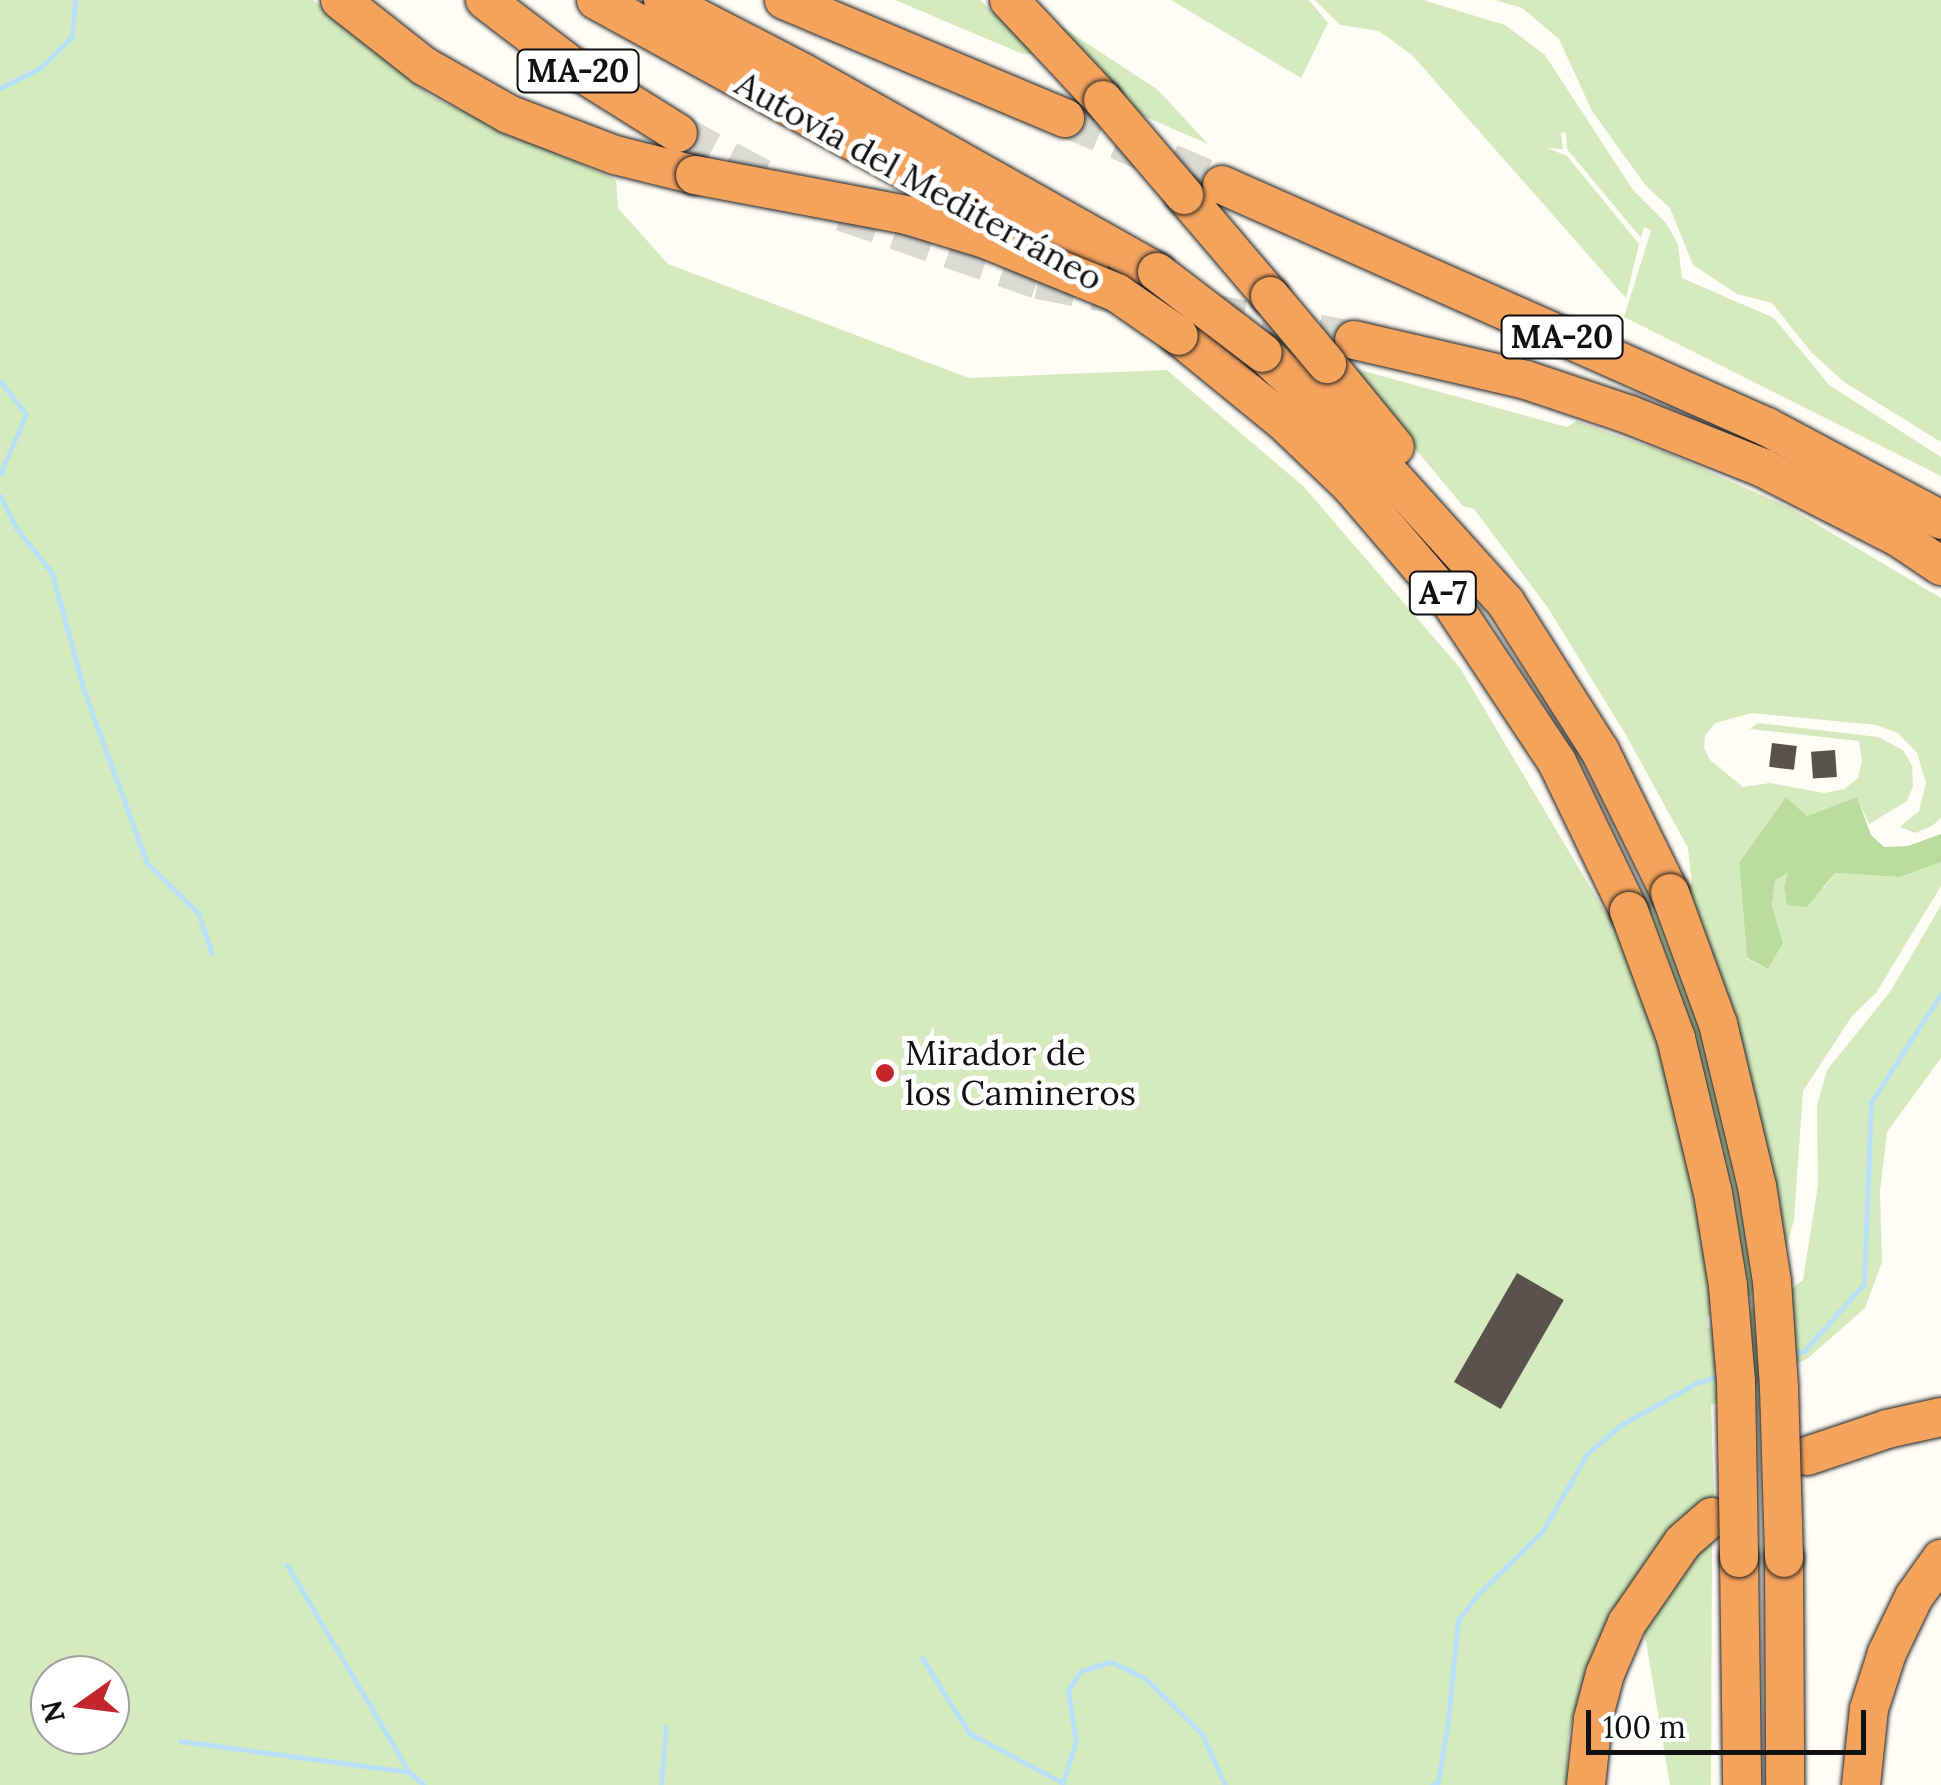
<!DOCTYPE html>
<meta charset="utf-8">
<style>
body{margin:0}
#map{position:relative;width:1941px;height:1785px;overflow:hidden;background:#fffdf5;font-family:Lora,serif}
div>[style]{position:absolute}
.green>*{inset:0;background:#d5ebbd}
.forest>*{inset:0;background:#b9dc9c}
.stream>*{height:5px;margin:-2.5px;padding:0 2.5px;transform-origin:2.5px;border-radius:2.5px;background:#b9e0f7}
.building>*{inset:0;background:#5a524d;transform-origin:0 0}
.highway-tunnel>*{height:38px;margin-top:-19px;transform-origin:0;background:repeating-linear-gradient(90deg,#dbdad3 0 38px,transparent 0 57px)}
.roads{filter:drop-shadow(0 0 2px #222) drop-shadow(0 0 2px #222)}
.highway>*{height:38px;margin:-19px;padding:0 19px;transform-origin:19px;border-radius:19px;background:#f5a25d}
.bridges{filter:drop-shadow(0 0 2px #222) drop-shadow(0 0 2px #222)}
.highway-bridge>*{height:38px;margin:-19px;padding:0 19px;transform-origin:19px;border-radius:19px;background:#f5a25d}
.dots>*{width:28px;height:28px;translate:-50% -50%;box-sizing:border-box;border:5px solid #fff;border-radius:50%}
span{translate:-50% -50%;white-space:nowrap;text-align:center;line-height:1.15;-webkit-text-stroke:10px #fff;paint-order:stroke}
.shield-label span{padding:2px 8px;background:#fff;border:2px solid;border-radius:8px;-webkit-text-stroke-width:0}
.shield-label{font-size:32px;color:#111;font-weight:700}
.street-label{font-size:35px;color:#111}
.poi-label{font-size:35px;color:#111}
.left{translate:0 -50%;text-align:left}
.north{position:absolute;left:30px;top:1655px;width:100px;height:100px;box-sizing:border-box;background:#fff;border:2px solid #a0a0a0;border-radius:50%;rotate:256deg;font-size:28px;font-weight:700;line-height:40px;text-align:center;color:#111}
.north::after{content:'';display:block;margin:auto;width:35px;height:45px;background:#c4262e;clip-path:polygon(50% 0,100% 100%,50% 72%,0 100%)}
.scale{position:absolute;left:1586px;top:1710px;width:280px;height:45px;box-sizing:border-box;border:5px solid #111;border-top:0;padding-left:12px;font-size:30px;line-height:35px;white-space:nowrap;color:#111;-webkit-text-stroke:8px #fff;paint-order:stroke}
</style>
<div id="map">
<div class="green">
<i style="clip-path:polygon(evenodd,0 0,313px 0,432px 97px,616px 180px,618px 208px,668px 264px,969px 378px,1167px 370px,1304px 487px,1460px 668px,1609px 919px,1692px 884px,1688px 848px,1626px 735px,1548px 608px,1474px 509px,1463px 506px,1346px 366px,1567px 427px,1576px 421px,1670px 454px,1788px 507px,1941px 598px,1941px 818px,1932px 826px,1915px 833px,1900px 827px,1919px 811px,1926px 783px,1917px 753px,1898px 733px,1876px 725px,1752px 713px,1715px 723px,1705px 736px,1704px 748px,1710px 760px,1743px 787px,1770px 783px,1824px 793px,1844px 789px,1858px 778px,1862px 761px,1859px 741px,1750px 729px,1758px 723px,1878px 737px,1903px 750px,1912px 766px,1913px 786px,1907px 801px,1869px 824px,1857px 798px,1806px 816px,1787px 798px,1739px 864px,1747px 959px,1768px 969px,1783px 943px,1772px 905px,1775px 881px,1790px 870px,1824px 888px,1835px 873px,1900px 877px,1941px 862px,1941px 886px,1876px 993px,1852px 1016px,1803px 1091px,1794px 1220px,1780px 1271px,1759px 1291px,1707px 1316px,1708px 1328px,1776px 1299px,1803px 1280px,1818px 1185px,1817px 1106px,1827px 1070px,1890px 992px,1941px 905px,1941px 1058px,1887px 1132px,1880px 1192px,1882px 1262px,1865px 1308px,1807px 1359px,1711px 1405px,1714px 1495px,1664px 1546px,1629px 1592px,1587px 1667px,1568px 1737px,1567px 1785px,0 1785px,0 0,50px 1675px,110px 1675px,110px 1735px,50px 1735px,50px 1675px)"></i>
<i style="clip-path:polygon(895px 0,980px 0,1039px 54px,1023px 54px)"></i>
<i style="clip-path:polygon(1171px 0,1309px 0,1328px 23px,1301px 78px)"></i>
<i style="clip-path:polygon(1315px 0,1423px 0,1505px 25px,1545px 55px,1633px 190px,1666px 223px,1678px 244px,1682px 278px,1774px 318px,1829px 385px,1941px 457px,1941px 476px,1624px 317px,1651px 231px,1644px 227px,1641px 238px,1567px 149px,1566px 132px,1561px 133px,1563px 149px,1547px 148px,1567px 156px,1639px 244px,1626px 298px,1413px 56px,1379px 31px,1340px 25px)"></i>
<i style="clip-path:polygon(1495px 0,1941px 0,1941px 442px,1844px 382px,1811px 352px,1772px 303px,1737px 294px,1693px 265px,1670px 208px,1646px 186px,1592px 111px,1559px 39px,1522px 8px)"></i>
<i style="clip-path:polygon(1044px 15px,1158px 90px,1208px 144px,1132px 111px)"></i>
<i style="clip-path:polygon(1712px 1539px,1711px 1785px,1670px 1785px,1644px 1629px,1685px 1564px)"></i>
</div>
<div class="forest">
<i style="clip-path:polygon(1786px 797px,1807px 816px,1857px 797px,1871px 835px,1884px 847px,1908px 846px,1941px 834px,1941px 862px,1900px 877px,1835px 873px,1807px 907px,1787px 905px,1784px 887px,1788px 872px,1775px 881px,1772px 905px,1783px 943px,1768px 969px,1747px 958px,1739px 863px)"></i>
</div>
<div class="stream">
<i style="left:0;top:88px;width:45px;rotate:-26.6deg"></i>
<i style="left:40px;top:68px;width:45px;rotate:-45deg"></i>
<i style="left:72px;top:36px;width:36px;rotate:-85deg"></i>
<i style="left:0;top:381px;width:42px;rotate:51.8deg"></i>
<i style="left:26px;top:414px;width:65px;rotate:113.4deg"></i>
<i style="left:0;top:496px;width:36px;rotate:63deg"></i>
<i style="left:16px;top:528px;width:58px;rotate:51.3deg"></i>
<i style="left:52px;top:573px;width:122px;rotate:74.8deg"></i>
<i style="left:84px;top:691px;width:183px;rotate:69.9deg"></i>
<i style="left:147px;top:863px;width:71px;rotate:44.4deg"></i>
<i style="left:198px;top:913px;width:43px;rotate:71.1deg"></i>
<i style="left:1792px;top:1354px;width:12px;rotate:-14deg"></i>
<i style="left:1804px;top:1351px;width:90px;rotate:-48.2deg"></i>
<i style="left:1864px;top:1284px;width:182px;rotate:-87.8deg"></i>
<i style="left:1871px;top:1102px;width:129px;rotate:-57.1deg"></i>
<i style="left:287px;top:1565px;width:240px;rotate:59.5deg"></i>
<i style="left:409px;top:1772px;width:20px;rotate:41deg"></i>
<i style="left:922px;top:1658px;width:89px;rotate:57.9deg"></i>
<i style="left:969px;top:1733px;width:106px;rotate:28deg"></i>
<i style="left:180px;top:1741px;width:231px;rotate:7.7deg"></i>
<i style="left:661px;top:1785px;width:58px;rotate:-85.1deg"></i>
<i style="left:1062px;top:1785px;width:46px;rotate:-72.3deg"></i>
<i style="left:1076px;top:1741px;width:52px;rotate:-98.9deg"></i>
<i style="left:1068px;top:1690px;width:23px;rotate:-56deg"></i>
<i style="left:1081px;top:1671px;width:31px;rotate:-17deg"></i>
<i style="left:1111px;top:1662px;width:38px;rotate:25deg"></i>
<i style="left:1145px;top:1678px;width:80px;rotate:44.5deg"></i>
<i style="left:1202px;top:1734px;width:56px;rotate:65.7deg"></i>
<i style="left:1432px;top:1785px;width:7px;rotate:-27deg"></i>
<i style="left:1438px;top:1782px;width:61px;rotate:-80.5deg"></i>
<i style="left:1448px;top:1722px;width:102px;rotate:-84.4deg"></i>
<i style="left:1458px;top:1620px;width:34px;rotate:-52deg"></i>
<i style="left:1479px;top:1593px;width:88px;rotate:-44.1deg"></i>
<i style="left:1542px;top:1532px;width:90px;rotate:-60deg"></i>
<i style="left:1587px;top:1454px;width:45px;rotate:-40.5deg"></i>
<i style="left:1621px;top:1425px;width:86px;rotate:-29.2deg"></i>
<i style="left:1696px;top:1383px;width:24px;rotate:-17deg"></i>
</div>
<div class="building">
<i style="left:1772px;top:743px;width:25px;height:24px;rotate:7deg"></i>
<i style="left:1835px;top:750px;width:27px;height:24px;rotate:86deg"></i>
<i style="left:1517px;top:1273px;width:54px;height:126px;rotate:30deg"></i>
</div>
<div class="highway-tunnel">
<i style="left:1065px;top:118px;width:171px;rotate:23.1deg"></i>
<i style="left:678px;top:133px;width:108px;rotate:28.2deg"></i>
<i style="left:842px;top:212px;width:207px;rotate:19.1deg"></i>
<i style="left:1038px;top:280px;width:322px;rotate:10.8deg"></i>
</div>
<div class="roads">
<div class="highway">
<i style="left:340px;top:0;width:107px;rotate:38.2deg"></i>
<i style="left:424px;top:66px;width:97px;rotate:29.7deg"></i>
<i style="left:508px;top:114px;width:115px;rotate:21deg"></i>
<i style="left:615px;top:155px;width:82px;rotate:14deg"></i>
<i style="left:485px;top:0;width:116px;rotate:37.3deg"></i>
<i style="left:577px;top:70px;width:119px;rotate:32deg"></i>
<i style="left:596px;top:0;width:563px;rotate:28.8deg"></i>
<i style="left:663px;top:0;width:157px;rotate:27.4deg"></i>
<i style="left:802px;top:72px;width:407px;rotate:29.4deg"></i>
<i style="left:784px;top:0;width:305px;rotate:22.8deg"></i>
<i style="left:1009px;top:0;width:137px;rotate:46.8deg"></i>
<i style="left:1222px;top:185px;width:596px;rotate:23.94deg"></i>
<i style="left:1767px;top:427px;width:197px;rotate:28.1deg"></i>
<i style="left:1184px;top:195px;width:133px;rotate:49.6deg"></i>
<i style="left:1179px;top:336px;width:134px;rotate:39.3deg"></i>
<i style="left:1283px;top:421px;width:94px;rotate:43.7deg"></i>
<i style="left:1351px;top:486px;width:155px;rotate:49.4deg"></i>
<i style="left:1452px;top:604px;width:190px;rotate:56.4deg"></i>
<i style="left:1557px;top:762px;width:165px;rotate:64.2deg"></i>
<i style="left:1354px;top:340px;width:177px;rotate:13.1deg"></i>
<i style="left:1526px;top:380px;width:110px;rotate:18.6deg"></i>
<i style="left:1630px;top:415px;width:143px;rotate:21.7deg"></i>
<i style="left:1763px;top:468px;width:152px;rotate:27.1deg"></i>
<i style="left:1898px;top:537px;width:52px;rotate:34deg"></i>
<i style="left:1263px;top:353px;width:142px;rotate:42.7deg"></i>
<i style="left:1367px;top:449px;width:207px;rotate:47.9deg"></i>
<i style="left:1506px;top:603px;width:175px;rotate:57.6deg"></i>
<i style="left:1600px;top:751px;width:158px;rotate:63.8deg"></i>
<i style="left:1327px;top:364px;width:107px;rotate:50.7deg"></i>
<i style="left:1807px;top:1456px;width:84px;rotate:-18.6deg"></i>
<i style="left:1887px;top:1429px;width:55px;rotate:-12.5deg"></i>
<i style="left:1739px;top:1558px;width:227px;rotate:89.2deg"></i>
<i style="left:1784px;top:1558px;width:227px;rotate:89.7deg"></i>
<i style="left:1586px;top:1785px;width:66px;rotate:-83.9deg"></i>
<i style="left:1593px;top:1719px;width:47px;rotate:-75.1deg"></i>
<i style="left:1605px;top:1674px;width:56px;rotate:-66.7deg"></i>
<i style="left:1627px;top:1623px;width:98px;rotate:-55.3deg"></i>
<i style="left:1683px;top:1542px;width:38px;rotate:-41deg"></i>
<i style="left:1861px;top:1785px;width:76px;rotate:-84deg"></i>
<i style="left:1869px;top:1709px;width:59px;rotate:-72.2deg"></i>
<i style="left:1887px;top:1653px;width:62px;rotate:-64.3deg"></i>
<i style="left:1914px;top:1597px;width:47px;rotate:-54.6deg"></i>
</div>
</div>
<div class="bridges">
<div class="highway-bridge">
<i style="left:1103px;top:100px;width:125px;rotate:49.5deg"></i>
<i style="left:695px;top:175px;width:216px;rotate:10.7deg"></i>
<i style="left:907px;top:215px;width:82px;rotate:17.1deg"></i>
<i style="left:985px;top:239px;width:143px;rotate:22.2deg"></i>
<i style="left:1117px;top:293px;width:75px;rotate:34.7deg"></i>
<i style="left:1157px;top:272px;width:133px;rotate:37.4deg"></i>
<i style="left:1270px;top:296px;width:89px;rotate:50deg"></i>
<i style="left:1670px;top:893px;width:140px;rotate:69.9deg"></i>
<i style="left:1718px;top:1024px;width:167px;rotate:76.5deg"></i>
<i style="left:1757px;top:1186px;width:97px;rotate:81.1deg"></i>
<i style="left:1772px;top:1282px;width:105px;rotate:86.2deg"></i>
<i style="left:1779px;top:1387px;width:171px;rotate:88.3deg"></i>
<i style="left:1629px;top:911px;width:135px;rotate:69.7deg"></i>
<i style="left:1676px;top:1038px;width:159px;rotate:76.6deg"></i>
<i style="left:1713px;top:1193px;width:94px;rotate:80.8deg"></i>
<i style="left:1728px;top:1286px;width:95px;rotate:85.2deg"></i>
<i style="left:1736px;top:1381px;width:177px;rotate:89deg"></i>
</div>
</div>
<div class="dots">
<i style="left:885px;top:1073px;background:#c4262e"></i>
</div>
<div class="shield-label">
<span style="left:578px;top:71px">MA-20</span>
<span style="left:1562px;top:337px">MA-20</span>
<span style="left:1443px;top:593px">A-7</span>
</div>
<div class="street-label">
<span style="left:919px;top:181px;rotate:29deg">Autovía del Mediterráneo</span>
</div>
<div class="poi-label">
<span class="left" style="left:905px;top:1073px">Mirador de<br>los Camineros</span>
</div>
<div class="north">N</div>
<div class="scale">100 m</div>
</div>
